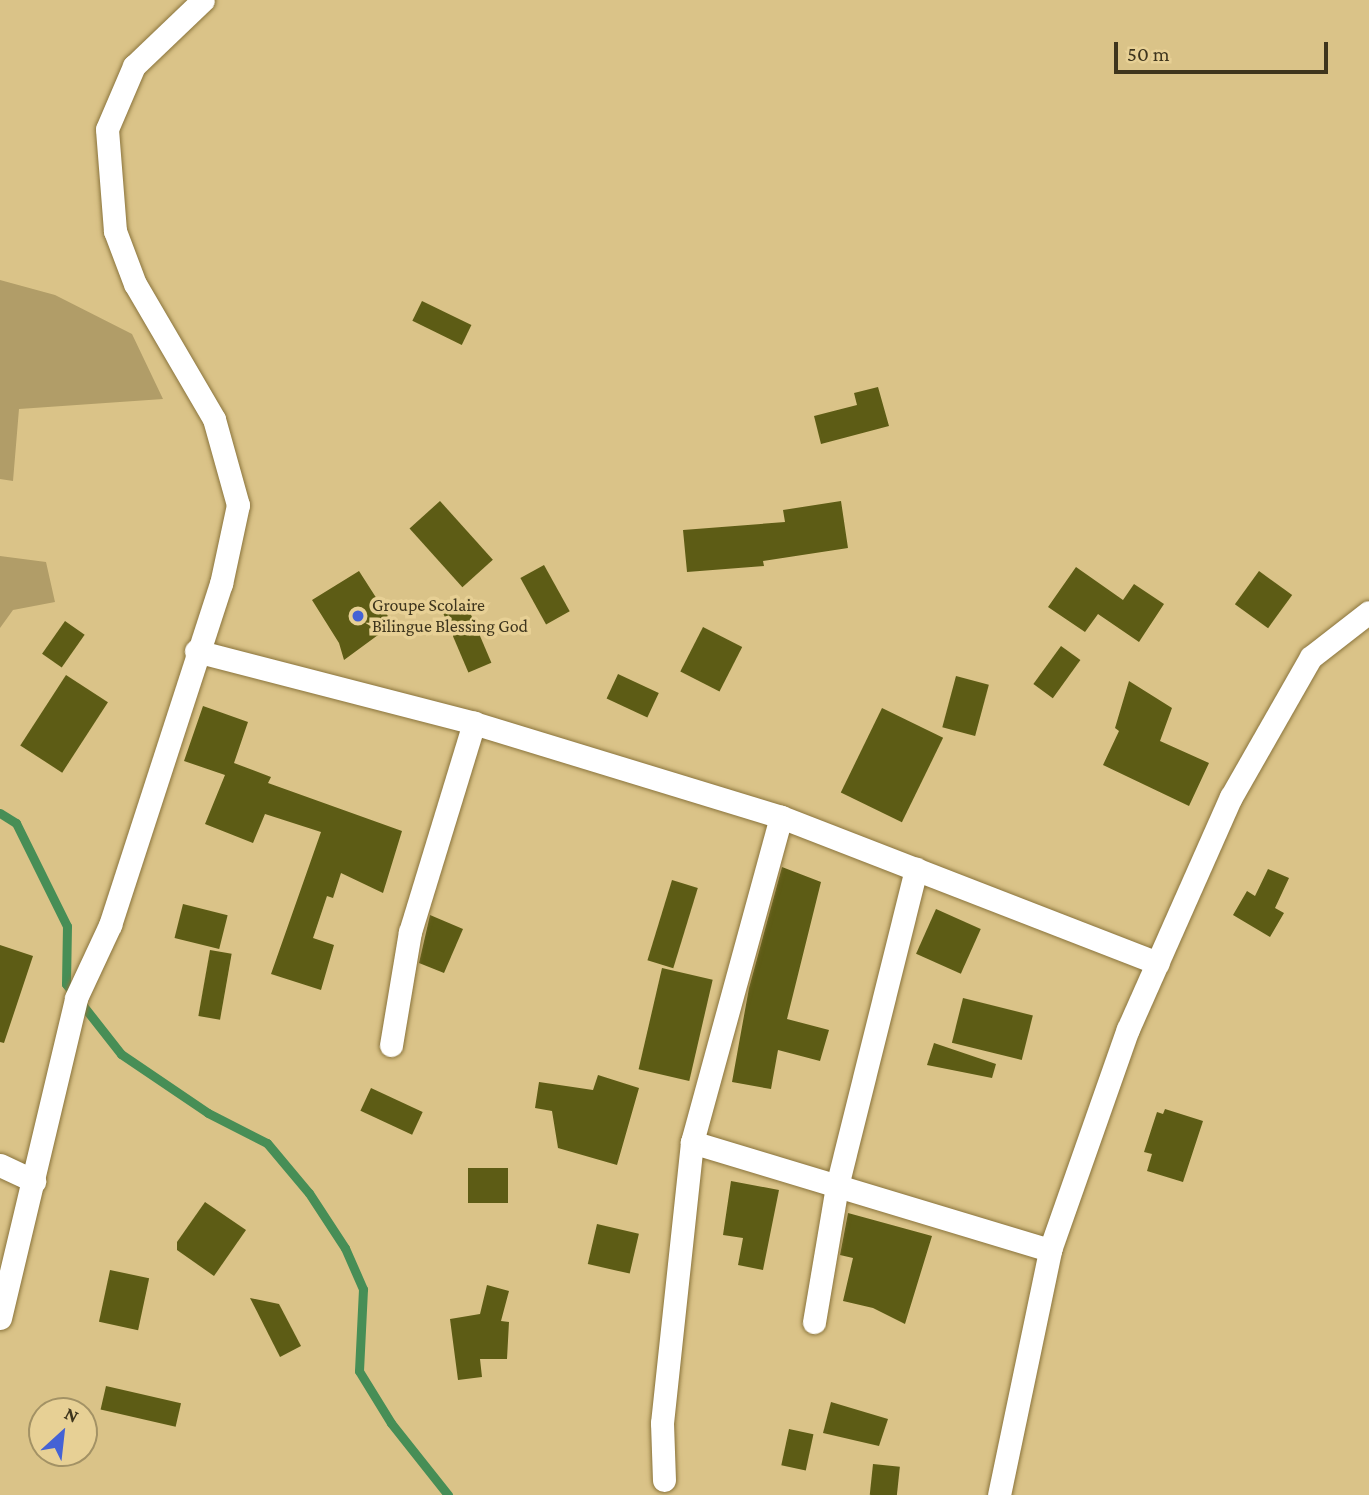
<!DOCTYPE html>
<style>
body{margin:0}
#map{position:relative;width:1369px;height:1495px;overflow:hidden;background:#dac388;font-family:"Crimson Pro",serif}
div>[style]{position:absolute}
.green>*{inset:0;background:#b19d68}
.stream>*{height:9px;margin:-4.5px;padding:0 4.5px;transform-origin:4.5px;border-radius:4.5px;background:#478e56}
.building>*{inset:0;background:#5d5c15;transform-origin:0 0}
.roads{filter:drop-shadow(0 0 2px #8a743c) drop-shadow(0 0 2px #8a743c)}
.minor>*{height:23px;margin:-11.5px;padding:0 11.5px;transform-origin:11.5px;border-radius:11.5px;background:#fff}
.dots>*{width:19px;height:19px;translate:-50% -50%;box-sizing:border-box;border:4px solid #e7d095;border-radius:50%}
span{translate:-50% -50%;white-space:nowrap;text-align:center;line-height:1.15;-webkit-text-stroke:7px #e7d095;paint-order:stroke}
.poi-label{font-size:18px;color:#3e351d}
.left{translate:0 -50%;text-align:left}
.north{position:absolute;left:28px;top:1397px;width:70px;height:70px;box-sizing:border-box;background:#e7d095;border:2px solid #a39265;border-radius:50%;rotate:27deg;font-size:19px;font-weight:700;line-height:28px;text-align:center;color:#3e351d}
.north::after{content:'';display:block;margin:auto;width:24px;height:32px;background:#4462d5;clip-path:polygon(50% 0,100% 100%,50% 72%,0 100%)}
.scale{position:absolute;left:1114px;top:42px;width:214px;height:32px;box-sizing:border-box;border:4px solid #3e351d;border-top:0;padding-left:9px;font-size:21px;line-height:24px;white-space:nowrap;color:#3e351d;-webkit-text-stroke:5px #e7d095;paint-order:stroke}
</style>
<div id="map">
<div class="green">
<i style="clip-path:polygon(0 280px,55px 295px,132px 334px,163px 399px,19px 409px,13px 481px,0 479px)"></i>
<i style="clip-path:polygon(0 556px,46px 562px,55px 602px,13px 610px,0 628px)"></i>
</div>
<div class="stream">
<i style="left:0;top:813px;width:19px;rotate:32deg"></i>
<i style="left:16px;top:823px;width:115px;rotate:63.7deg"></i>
<i style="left:67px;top:926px;width:58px;rotate:91deg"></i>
<i style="left:66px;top:984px;width:89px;rotate:51.8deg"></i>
<i style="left:121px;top:1054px;width:105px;rotate:34.1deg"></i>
<i style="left:208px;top:1113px;width:66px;rotate:27deg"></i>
<i style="left:267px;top:1143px;width:65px;rotate:50deg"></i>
<i style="left:309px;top:1193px;width:66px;rotate:56.8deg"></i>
<i style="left:345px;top:1248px;width:45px;rotate:66.3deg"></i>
<i style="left:363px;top:1289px;width:82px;rotate:92.8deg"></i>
<i style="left:359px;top:1371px;width:61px;rotate:58.4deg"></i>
<i style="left:391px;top:1423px;width:92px;rotate:51.6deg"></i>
</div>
<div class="building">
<i style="left:422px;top:301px;width:55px;height:22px;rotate:26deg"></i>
<i style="clip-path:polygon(878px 387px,889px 426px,821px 444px,814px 416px,857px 405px,854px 393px)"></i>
<i style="left:440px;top:501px;width:79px;height:41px;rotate:48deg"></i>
<i style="clip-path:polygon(841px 501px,848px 548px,763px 561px,764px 566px,687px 572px,683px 530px,785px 522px,783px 510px)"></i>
<i style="left:544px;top:565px;width:53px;height:27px;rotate:61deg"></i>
<i style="clip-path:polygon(1076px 567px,1123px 600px,1134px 584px,1164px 604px,1139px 642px,1098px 614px,1085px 632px,1048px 607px)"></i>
<i style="clip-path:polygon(359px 571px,393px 624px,344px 660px,339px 643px,312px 600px)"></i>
<i style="left:1259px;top:571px;width:41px;height:41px;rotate:36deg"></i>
<i style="left:466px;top:603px;width:65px;height:25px;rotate:67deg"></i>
<i style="left:65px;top:621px;width:24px;height:40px;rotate:35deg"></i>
<i style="left:703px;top:627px;width:44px;height:50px;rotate:27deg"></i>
<i style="left:1061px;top:646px;width:24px;height:47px;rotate:36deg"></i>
<i style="left:618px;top:674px;width:45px;height:27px;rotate:25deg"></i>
<i style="left:66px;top:675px;width:50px;height:84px;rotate:33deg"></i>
<i style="left:956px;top:676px;width:34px;height:53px;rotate:15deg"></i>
<i style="clip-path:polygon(1129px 681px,1172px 708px,1160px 741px,1209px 763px,1189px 806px,1103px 765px,1119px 731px,1115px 728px)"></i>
<i style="clip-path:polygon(203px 706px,248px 722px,234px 763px,271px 777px,268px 783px,402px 831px,383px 893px,341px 873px,333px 898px,327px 896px,313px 938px,334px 945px,321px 990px,271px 974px,321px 832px,265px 814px,253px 843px,205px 824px,225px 775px,184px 761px)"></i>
<i style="left:882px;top:708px;width:68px;height:94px;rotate:26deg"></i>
<i style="clip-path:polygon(782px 867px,821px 882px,787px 1019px,829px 1030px,820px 1061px,778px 1050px,771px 1089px,732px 1082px,749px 988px)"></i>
<i style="clip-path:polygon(1268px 869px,1289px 878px,1275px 908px,1284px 913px,1270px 937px,1233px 915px,1247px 891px,1255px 896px)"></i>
<i style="left:672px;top:880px;width:27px;height:84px;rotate:17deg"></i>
<i style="left:183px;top:904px;width:46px;height:35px;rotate:14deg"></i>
<i style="left:936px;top:909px;width:49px;height:49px;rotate:24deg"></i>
<i style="clip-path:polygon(430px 915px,463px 929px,444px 973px,419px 963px)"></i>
<i style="clip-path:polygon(0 945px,33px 956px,4px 1043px,0 1042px)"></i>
<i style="left:210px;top:950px;width:22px;height:67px;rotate:10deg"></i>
<i style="left:662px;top:968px;width:52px;height:104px;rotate:13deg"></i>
<i style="left:963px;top:998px;width:72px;height:46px;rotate:14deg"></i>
<i style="clip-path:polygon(934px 1043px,996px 1064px,992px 1078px,927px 1065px)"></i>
<i style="clip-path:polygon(598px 1075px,639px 1088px,617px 1165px,558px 1148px,552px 1111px,535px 1108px,539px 1082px,593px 1090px)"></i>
<i style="left:371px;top:1088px;width:57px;height:25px;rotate:25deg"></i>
<i style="clip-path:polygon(1165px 1109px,1203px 1121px,1183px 1182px,1147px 1171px,1152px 1154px,1144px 1152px,1157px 1112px,1163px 1114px)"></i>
<i style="left:468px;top:1168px;width:40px;height:35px"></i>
<i style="clip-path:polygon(731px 1181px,779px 1190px,763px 1270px,738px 1265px,743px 1238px,723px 1235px)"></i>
<i style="clip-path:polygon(205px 1202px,246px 1230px,214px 1276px,177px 1250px,177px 1242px)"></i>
<i style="clip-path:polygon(848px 1213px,932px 1236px,905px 1324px,873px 1308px,843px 1301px,853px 1258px,840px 1255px)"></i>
<i style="left:597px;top:1224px;width:43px;height:41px;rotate:13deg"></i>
<i style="left:110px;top:1270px;width:40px;height:53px;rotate:12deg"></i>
<i style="clip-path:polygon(487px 1285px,509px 1291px,501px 1321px,509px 1322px,507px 1359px,480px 1359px,482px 1377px,458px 1380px,450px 1319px,480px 1314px)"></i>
<i style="clip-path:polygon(250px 1298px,279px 1304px,301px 1346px,280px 1357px)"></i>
<i style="left:106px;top:1386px;width:77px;height:24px;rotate:13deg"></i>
<i style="clip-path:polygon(831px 1402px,888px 1419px,879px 1446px,823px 1433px)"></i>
<i style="left:789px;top:1429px;width:25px;height:37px;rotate:12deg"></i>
<i style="left:873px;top:1464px;width:27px;height:31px;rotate:6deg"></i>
</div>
<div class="roads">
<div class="minor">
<i style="left:196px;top:651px;width:287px;rotate:14.5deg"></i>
<i style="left:474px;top:723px;width:321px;rotate:17deg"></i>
<i style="left:781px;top:817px;width:404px;rotate:21.2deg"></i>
<i style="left:391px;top:1045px;width:115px;rotate:-80.5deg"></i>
<i style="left:410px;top:932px;width:219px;rotate:-73deg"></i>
<i style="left:692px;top:1142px;width:374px;rotate:16.8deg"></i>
<i style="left:0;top:1165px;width:38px;rotate:25deg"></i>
<i style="left:0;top:1318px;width:329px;rotate:-76.6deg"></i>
<i style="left:76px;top:998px;width:81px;rotate:-65deg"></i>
<i style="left:110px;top:925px;width:359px;rotate:-72deg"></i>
<i style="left:221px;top:584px;width:81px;rotate:-77.9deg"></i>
<i style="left:238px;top:505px;width:89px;rotate:-105.6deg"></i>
<i style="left:214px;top:419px;width:156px;rotate:-120.3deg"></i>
<i style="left:135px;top:284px;width:57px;rotate:-110.7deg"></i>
<i style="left:115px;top:231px;width:102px;rotate:-94.5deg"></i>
<i style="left:107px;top:129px;width:69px;rotate:-66.8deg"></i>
<i style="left:134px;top:66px;width:95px;rotate:-43.7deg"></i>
<i style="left:814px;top:1322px;width:138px;rotate:-80.4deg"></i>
<i style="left:837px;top:1186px;width:327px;rotate:-76deg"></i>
<i style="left:664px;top:1480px;width:57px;rotate:-92deg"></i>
<i style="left:662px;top:1423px;width:283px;rotate:-83.9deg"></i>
<i style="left:692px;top:1142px;width:337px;rotate:-74.7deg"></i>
<i style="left:999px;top:1495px;width:250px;rotate:-78.2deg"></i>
<i style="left:1050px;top:1250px;width:234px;rotate:-70.6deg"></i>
<i style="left:1128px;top:1029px;width:254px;rotate:-66.1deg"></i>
<i style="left:1231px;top:797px;width:161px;rotate:-60.3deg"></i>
<i style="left:1311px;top:657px;width:73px;rotate:-37.8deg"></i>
</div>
</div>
<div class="dots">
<i style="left:358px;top:616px;background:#4462d5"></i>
</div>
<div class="poi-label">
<span class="left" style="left:372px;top:616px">Groupe Scolaire<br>Bilingue Blessing God</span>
</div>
<div class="north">N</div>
<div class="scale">50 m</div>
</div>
